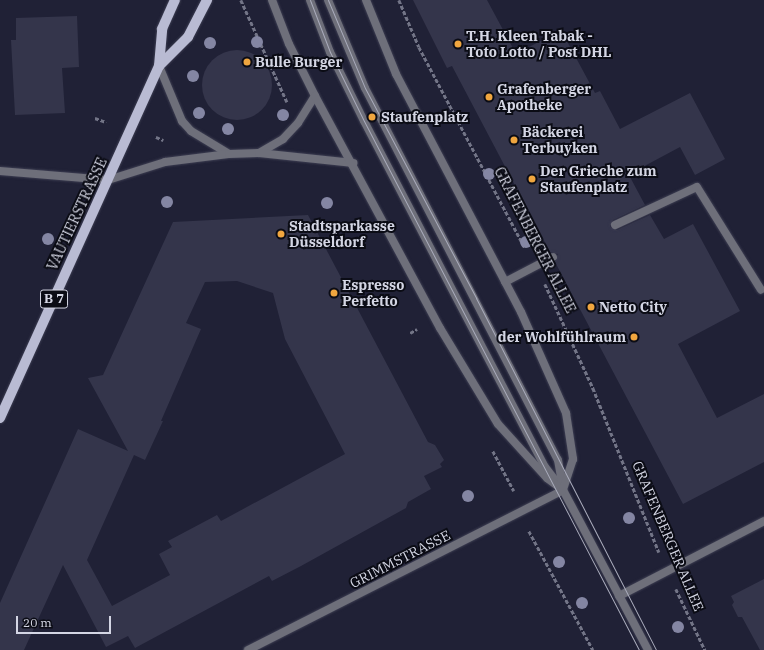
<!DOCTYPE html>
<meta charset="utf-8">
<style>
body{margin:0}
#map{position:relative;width:764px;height:650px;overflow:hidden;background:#202136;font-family:"IBM Plex Serif",serif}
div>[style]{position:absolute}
.building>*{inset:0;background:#34354b}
.round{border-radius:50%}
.path>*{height:2.5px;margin-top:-1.25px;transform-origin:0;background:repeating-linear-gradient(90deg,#737587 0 4px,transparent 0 6px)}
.roads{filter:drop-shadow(0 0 1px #3d3e52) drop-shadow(0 0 1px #3d3e52)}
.service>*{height:8px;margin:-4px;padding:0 4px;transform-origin:4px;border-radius:4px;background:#6e6f7a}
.minor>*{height:8px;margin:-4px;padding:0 4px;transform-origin:4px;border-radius:4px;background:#6e6f7a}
.tertiary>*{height:8px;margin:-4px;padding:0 4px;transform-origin:4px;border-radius:4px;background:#6e6f7a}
.primary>*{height:10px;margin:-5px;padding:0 5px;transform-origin:5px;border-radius:5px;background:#b9bbd3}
.tram>*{height:1px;margin:-0.5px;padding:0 0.5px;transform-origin:0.5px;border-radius:0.5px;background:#aaacbc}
.trees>*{width:12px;height:12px;margin:-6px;border-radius:50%;background:#8486a3}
.dots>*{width:11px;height:11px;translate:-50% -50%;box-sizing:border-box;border:2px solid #0b0c15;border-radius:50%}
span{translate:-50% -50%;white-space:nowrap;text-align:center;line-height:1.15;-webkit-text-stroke:4px #0b0c15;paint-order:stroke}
.shield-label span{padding:1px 3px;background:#0b0c15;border:1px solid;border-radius:3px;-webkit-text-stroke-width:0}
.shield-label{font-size:13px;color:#d4d6e4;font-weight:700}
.poi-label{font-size:14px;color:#d4d6e4;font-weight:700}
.left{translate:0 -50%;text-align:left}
.right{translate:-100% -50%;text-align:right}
.street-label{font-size:14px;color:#d4d6e4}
.scale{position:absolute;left:16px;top:616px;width:95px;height:18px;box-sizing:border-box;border:2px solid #d4d6e4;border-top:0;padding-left:5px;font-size:12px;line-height:14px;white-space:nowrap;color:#d4d6e4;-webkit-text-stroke:3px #0b0c15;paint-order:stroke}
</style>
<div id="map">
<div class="building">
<i style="clip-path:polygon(413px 0,487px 0,516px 54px,561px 30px,595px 93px,600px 91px,620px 129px,690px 93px,725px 159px,695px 175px,680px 147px,637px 170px,638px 173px,630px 177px,645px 205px,613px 220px,610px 227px,617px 230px,650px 215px,664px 239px,693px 224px,740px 311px,678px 344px,717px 418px,764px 394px,764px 462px,683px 504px,555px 262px,558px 254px,550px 252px,452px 66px,447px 68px)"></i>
<i style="clip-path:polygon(77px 16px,79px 67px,62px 68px,65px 113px,15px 115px,11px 40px,16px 40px,16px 18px)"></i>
<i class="round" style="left:202px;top:50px;width:70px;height:70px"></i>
<i style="clip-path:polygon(evenodd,308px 215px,428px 442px,435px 445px,444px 460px,440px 464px,442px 467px,424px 476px,431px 489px,408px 502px,406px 508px,301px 566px,272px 581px,269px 576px,135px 648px,128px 636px,106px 647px,63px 565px,24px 650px,0 650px,0 603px,78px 429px,128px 451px,88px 378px,103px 375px,173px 222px,308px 215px,237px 281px,273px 293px,285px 339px,345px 454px,221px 521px,217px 515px,168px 541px,172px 547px,159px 554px,170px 575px,112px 606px,87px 560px,134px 455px,145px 460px,163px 421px,161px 421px,201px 329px,186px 323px,205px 282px,237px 281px)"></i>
<i style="clip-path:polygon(764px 579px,764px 650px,760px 650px,742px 617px,738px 617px,732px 605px,734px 602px,731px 596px)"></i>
</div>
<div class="path">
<i style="left:241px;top:0;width:112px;rotate:65.7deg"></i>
<i style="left:399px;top:0;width:51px;rotate:66.9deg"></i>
<i style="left:419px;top:47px;width:227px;rotate:62.2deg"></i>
<i style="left:95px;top:118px;width:12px;rotate:20deg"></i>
<i style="left:156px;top:137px;width:8px;rotate:23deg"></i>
<i style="left:545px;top:284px;width:115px;rotate:65.2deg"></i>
<i style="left:593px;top:388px;width:177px;rotate:68.1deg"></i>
<i style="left:410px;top:333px;width:8px;rotate:-30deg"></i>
<i style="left:493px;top:451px;width:45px;rotate:62.3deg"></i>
<i style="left:529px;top:531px;width:135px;rotate:61.7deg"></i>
<i style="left:676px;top:589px;width:68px;rotate:64.6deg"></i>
</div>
<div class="roads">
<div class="service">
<i style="left:310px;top:0;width:56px;rotate:69deg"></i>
<i style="left:330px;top:52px;width:77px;rotate:63.8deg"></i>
<i style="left:364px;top:121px;width:390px;rotate:62.4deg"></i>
<i style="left:545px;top:467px;width:24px;rotate:52deg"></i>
<i style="left:328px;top:0;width:95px;rotate:67.2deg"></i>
<i style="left:365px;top:88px;width:419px;rotate:62.6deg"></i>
<i style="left:558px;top:460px;width:29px;rotate:80deg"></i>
<i style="left:615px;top:225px;width:90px;rotate:-24.9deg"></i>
<i style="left:697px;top:187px;width:121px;rotate:58.1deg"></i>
<i style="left:505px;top:282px;width:54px;rotate:-27.5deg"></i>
</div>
<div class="minor">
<i style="left:159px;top:66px;width:60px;rotate:67.3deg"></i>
<i style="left:182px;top:121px;width:13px;rotate:48deg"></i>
<i style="left:191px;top:131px;width:44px;rotate:31.2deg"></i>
<i style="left:259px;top:153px;width:28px;rotate:-30deg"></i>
<i style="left:283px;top:139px;width:22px;rotate:-47deg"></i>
<i style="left:298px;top:123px;width:32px;rotate:-58deg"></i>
<i style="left:0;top:171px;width:108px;rotate:4.8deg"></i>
<i style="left:108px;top:180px;width:60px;rotate:-17.5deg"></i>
<i style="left:165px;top:162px;width:64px;rotate:-7.1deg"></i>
<i style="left:229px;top:154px;width:30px;rotate:-2deg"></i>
<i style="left:259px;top:153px;width:95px;rotate:6.1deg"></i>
<i style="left:619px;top:596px;width:163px;rotate:-27.3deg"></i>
<i style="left:248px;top:650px;width:353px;rotate:-26.9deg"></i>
</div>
<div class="tertiary">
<i style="left:272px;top:0;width:47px;rotate:68.9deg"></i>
<i style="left:289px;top:44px;width:58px;rotate:63.4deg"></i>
<i style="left:315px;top:96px;width:264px;rotate:61.7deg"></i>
<i style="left:440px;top:328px;width:112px;rotate:58.9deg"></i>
<i style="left:498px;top:424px;width:73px;rotate:47.8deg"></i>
<i style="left:547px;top:478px;width:20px;rotate:37deg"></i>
<i style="left:563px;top:490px;width:181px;rotate:62deg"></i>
<i style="left:366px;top:0;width:80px;rotate:67.9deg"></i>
<i style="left:396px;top:74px;width:269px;rotate:62.3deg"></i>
<i style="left:521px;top:312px;width:111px;rotate:66deg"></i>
<i style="left:566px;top:413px;width:47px;rotate:81.3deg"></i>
<i style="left:573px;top:459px;width:33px;rotate:108deg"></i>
</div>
<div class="primary">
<i style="left:159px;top:66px;width:41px;rotate:-45deg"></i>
<i style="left:188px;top:37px;width:42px;rotate:-62.8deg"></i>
<i style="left:0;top:418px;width:386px;rotate:-65.7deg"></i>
<i style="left:159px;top:66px;width:37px;rotate:-85deg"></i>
<i style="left:162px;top:29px;width:32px;rotate:-66deg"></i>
</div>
</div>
<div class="tram">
<i style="left:310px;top:0;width:56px;rotate:69deg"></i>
<i style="left:330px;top:52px;width:77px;rotate:63.8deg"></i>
<i style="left:364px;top:121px;width:596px;rotate:62.53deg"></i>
<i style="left:328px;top:0;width:95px;rotate:67.2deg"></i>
<i style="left:365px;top:88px;width:238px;rotate:62.1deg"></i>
<i style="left:476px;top:298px;width:395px;rotate:62.9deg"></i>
</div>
<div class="trees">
<i style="left:257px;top:42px"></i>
<i style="left:210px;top:43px"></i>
<i style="left:193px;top:76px"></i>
<i style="left:199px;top:113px"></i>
<i style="left:283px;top:115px"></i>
<i style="left:228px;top:129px"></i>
<i style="left:489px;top:174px"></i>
<i style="left:167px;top:202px"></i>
<i style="left:327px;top:203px"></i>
<i style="left:48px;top:239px"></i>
<i style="left:526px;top:242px"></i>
<i style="left:468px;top:496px"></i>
<i style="left:629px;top:518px"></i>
<i style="left:559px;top:562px"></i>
<i style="left:582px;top:603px"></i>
<i style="left:678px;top:627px"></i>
</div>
<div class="dots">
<i style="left:458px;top:44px;background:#f0a63f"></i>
<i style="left:247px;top:62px;background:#f0a63f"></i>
<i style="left:489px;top:97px;background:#f0a63f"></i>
<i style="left:372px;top:117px;background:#f0a63f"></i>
<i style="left:514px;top:140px;background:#f0a63f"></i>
<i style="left:532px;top:179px;background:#f0a63f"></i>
<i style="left:281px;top:234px;background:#f0a63f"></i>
<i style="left:334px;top:293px;background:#f0a63f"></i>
<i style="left:591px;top:307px;background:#f0a63f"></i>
<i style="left:634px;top:337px;background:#f0a63f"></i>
</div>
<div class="shield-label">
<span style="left:54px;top:299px">B 7</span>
</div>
<div class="poi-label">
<span class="left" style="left:466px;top:44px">T.H. Kleen Tabak -<br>Toto Lotto / Post DHL</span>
<span class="left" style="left:255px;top:62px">Bulle Burger</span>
<span class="left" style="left:497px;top:97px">Grafenberger<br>Apotheke</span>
<span class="left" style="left:381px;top:117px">Staufenplatz</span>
<span class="left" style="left:522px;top:140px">Bäckerei<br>Terbuyken</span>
<span class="left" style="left:540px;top:179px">Der Grieche zum<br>Staufenplatz</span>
<span class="left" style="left:289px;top:234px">Stadtsparkasse<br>Düsseldorf</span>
<span class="left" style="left:342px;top:293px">Espresso<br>Perfetto</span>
<span class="left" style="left:599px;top:307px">Netto City</span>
<span class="right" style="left:626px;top:337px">der Wohlfühlraum</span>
</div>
<div class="street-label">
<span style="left:77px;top:214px;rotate:-65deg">VAUTIERSTRASSE</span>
<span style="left:535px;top:240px;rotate:63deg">GRAFENBERGER ALLEE</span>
<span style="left:668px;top:536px;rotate:67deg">GRAFENBERGER ALLEE</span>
<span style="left:400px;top:559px;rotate:-27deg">GRIMMSTRASSE</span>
</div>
<div class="scale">20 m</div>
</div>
